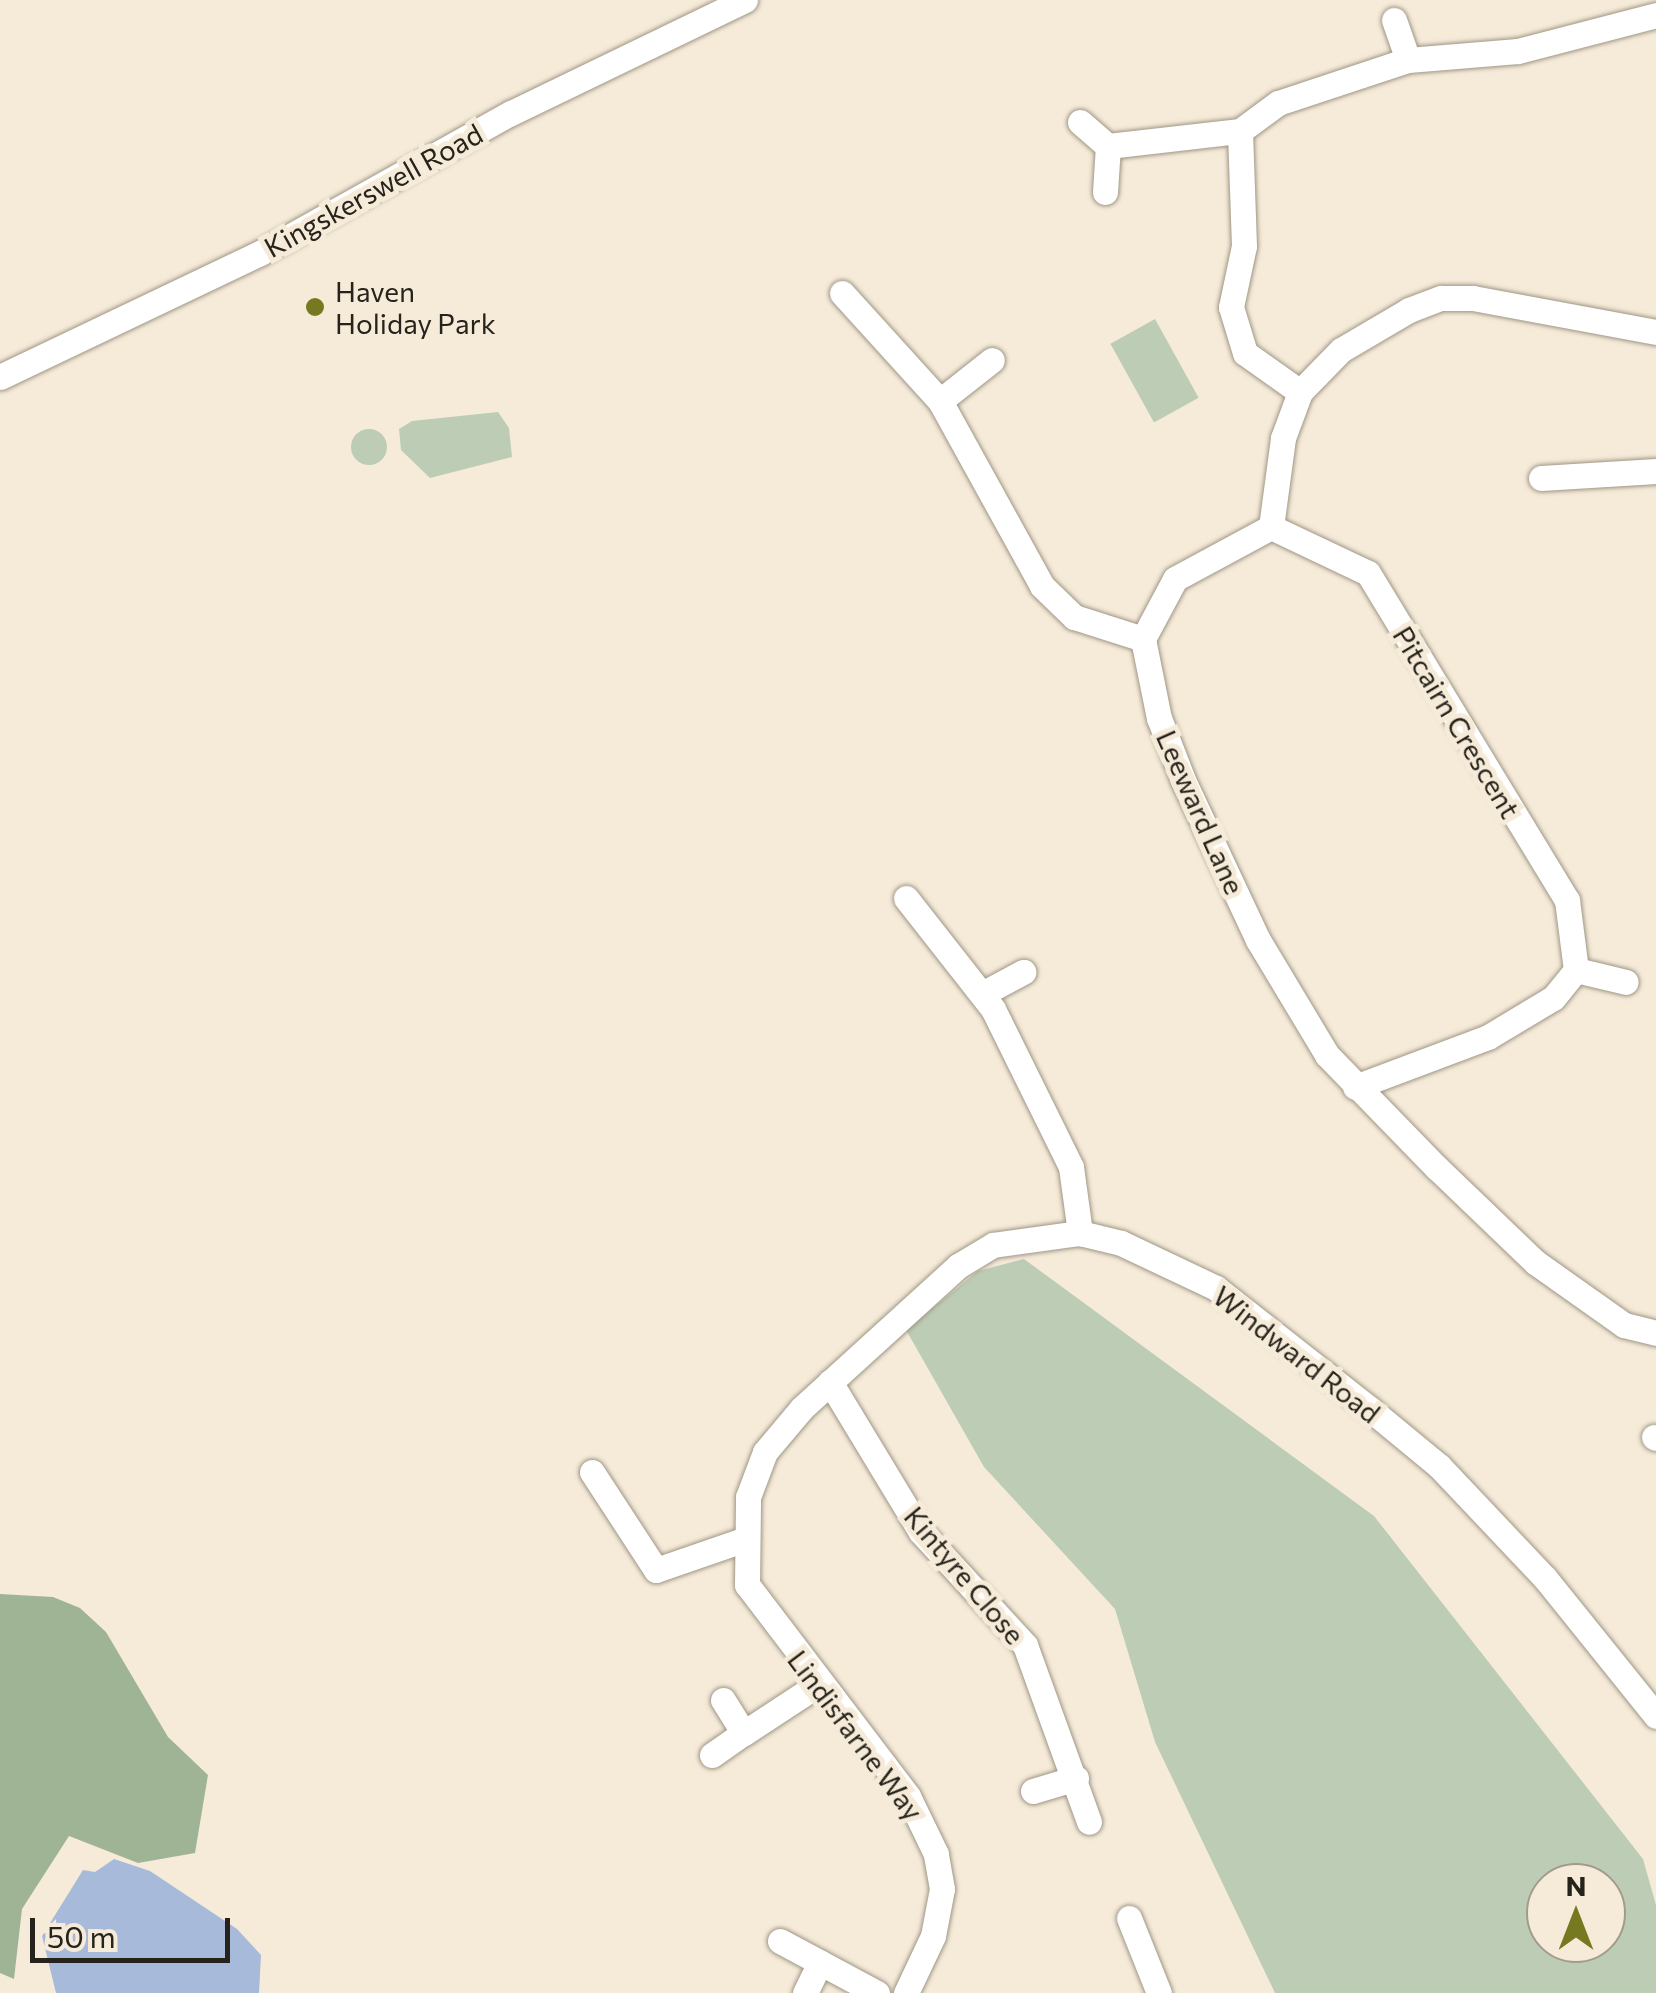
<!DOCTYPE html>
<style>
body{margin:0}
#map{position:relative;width:1656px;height:1993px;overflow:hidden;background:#f6ebd9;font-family:Commissioner,sans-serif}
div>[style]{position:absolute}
.green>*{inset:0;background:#bdcdb5;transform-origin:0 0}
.round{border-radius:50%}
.forest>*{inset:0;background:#9fb494}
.water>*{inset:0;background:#a7bad9}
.roads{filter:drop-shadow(0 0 2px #9f9685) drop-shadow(0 0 2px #9f9685)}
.minor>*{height:25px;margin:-12.5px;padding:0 12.5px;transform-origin:12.5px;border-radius:12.5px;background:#fff}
.dots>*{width:28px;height:28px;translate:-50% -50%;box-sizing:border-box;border:5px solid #f6ebd9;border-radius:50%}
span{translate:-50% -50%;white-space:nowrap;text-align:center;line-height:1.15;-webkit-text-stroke:10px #f6ebd9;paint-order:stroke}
.street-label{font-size:28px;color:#26231c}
.poi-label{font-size:28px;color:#26231c}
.left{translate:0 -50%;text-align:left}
.north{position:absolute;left:1526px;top:1863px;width:100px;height:100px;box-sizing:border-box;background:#f6ebd9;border:2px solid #a39b8d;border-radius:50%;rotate:0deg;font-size:28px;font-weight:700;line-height:40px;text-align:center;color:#26231c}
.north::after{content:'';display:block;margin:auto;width:35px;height:45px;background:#777921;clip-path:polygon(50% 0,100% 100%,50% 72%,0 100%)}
.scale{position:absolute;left:30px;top:1918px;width:200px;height:45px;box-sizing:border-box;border:5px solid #26231c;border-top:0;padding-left:12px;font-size:30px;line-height:35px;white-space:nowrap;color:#26231c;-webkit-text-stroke:8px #f6ebd9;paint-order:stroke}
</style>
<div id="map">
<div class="green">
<i style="left:1155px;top:319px;width:90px;height:51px;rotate:61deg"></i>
<i style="clip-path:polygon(498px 412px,509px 428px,512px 457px,430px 478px,401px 450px,399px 429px,412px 421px)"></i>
<i class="round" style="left:351px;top:429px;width:36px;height:36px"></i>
<i style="clip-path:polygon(evenodd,1024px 1259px,1374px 1516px,1643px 1859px,1656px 1905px,1656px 1993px,1275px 1993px,1155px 1742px,1115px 1609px,984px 1467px,906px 1330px,978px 1271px,1024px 1259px,1546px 1883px,1606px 1883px,1606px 1943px,1546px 1943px,1546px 1883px)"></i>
</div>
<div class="forest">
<i style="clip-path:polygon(0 1594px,53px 1597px,80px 1608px,106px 1632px,168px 1737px,208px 1775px,195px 1853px,138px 1863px,69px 1836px,22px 1909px,14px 1979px,0 1973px)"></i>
</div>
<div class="water">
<i style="clip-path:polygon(114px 1859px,150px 1871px,237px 1929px,261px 1955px,259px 1993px,56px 1993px,42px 1936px,83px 1870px,95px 1872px)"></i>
</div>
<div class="roads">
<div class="minor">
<i style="left:1394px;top:20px;width:42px;rotate:70.7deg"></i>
<i style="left:1080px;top:122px;width:37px;rotate:41deg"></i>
<i style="left:1108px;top:146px;width:133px;rotate:-6.5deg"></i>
<i style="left:1105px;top:192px;width:46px;rotate:-86.3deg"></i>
<i style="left:842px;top:293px;width:146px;rotate:47.8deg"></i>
<i style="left:940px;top:401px;width:211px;rotate:61.1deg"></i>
<i style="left:1042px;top:586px;width:45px;rotate:44.1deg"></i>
<i style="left:1074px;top:617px;width:72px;rotate:17.7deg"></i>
<i style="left:0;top:377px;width:288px;rotate:-25.5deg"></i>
<i style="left:260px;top:253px;width:287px;rotate:-29.2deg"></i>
<i style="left:511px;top:113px;width:260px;rotate:-25.8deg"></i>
<i style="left:1300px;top:392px;width:67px;rotate:-144.7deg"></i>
<i style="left:1245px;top:353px;width:48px;rotate:-106.9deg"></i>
<i style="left:1231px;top:307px;width:62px;rotate:-78deg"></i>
<i style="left:1244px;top:246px;width:115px;rotate:-92deg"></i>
<i style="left:1240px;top:131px;width:47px;rotate:-36.4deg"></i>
<i style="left:1278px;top:103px;width:137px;rotate:-18.3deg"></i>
<i style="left:1408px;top:60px;width:110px;rotate:-4.7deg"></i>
<i style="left:1518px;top:51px;width:143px;rotate:-14.6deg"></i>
<i style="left:940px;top:401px;width:66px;rotate:-38.3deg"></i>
<i style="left:1541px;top:478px;width:115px;rotate:-3.5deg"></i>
<i style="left:1271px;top:527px;width:109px;rotate:151.6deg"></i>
<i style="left:1175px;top:579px;width:68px;rotate:118.1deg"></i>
<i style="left:1143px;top:639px;width:81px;rotate:78.6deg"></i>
<i style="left:1159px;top:718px;width:66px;rotate:68.8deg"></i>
<i style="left:1183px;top:780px;width:177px;rotate:64.9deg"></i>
<i style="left:1258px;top:940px;width:134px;rotate:59deg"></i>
<i style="left:1327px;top:1055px;width:158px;rotate:45.8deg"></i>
<i style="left:1437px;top:1168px;width:136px;rotate:43.8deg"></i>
<i style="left:1535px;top:1262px;width:109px;rotate:35.3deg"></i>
<i style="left:1624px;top:1325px;width:33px;rotate:14deg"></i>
<i style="left:1271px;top:527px;width:107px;rotate:25.4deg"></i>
<i style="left:1368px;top:573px;width:383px;rotate:58.7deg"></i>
<i style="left:1567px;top:900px;width:71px;rotate:82.7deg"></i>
<i style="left:1576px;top:970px;width:36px;rotate:129deg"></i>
<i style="left:1553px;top:998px;width:76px;rotate:149deg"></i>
<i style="left:1488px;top:1037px;width:142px;rotate:159.4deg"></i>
<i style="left:1271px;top:527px;width:90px;rotate:-82.3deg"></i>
<i style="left:1283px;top:438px;width:49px;rotate:-69.7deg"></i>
<i style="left:1300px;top:392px;width:59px;rotate:-45.7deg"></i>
<i style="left:1341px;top:350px;width:79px;rotate:-30.5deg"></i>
<i style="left:1409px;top:310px;width:34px;rotate:-21deg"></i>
<i style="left:1441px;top:298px;width:32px"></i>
<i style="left:1473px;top:298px;width:186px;rotate:10.5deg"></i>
<i style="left:906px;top:898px;width:141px;rotate:51.9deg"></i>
<i style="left:993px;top:1009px;width:176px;rotate:63.7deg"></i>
<i style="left:1071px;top:1167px;width:67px;rotate:82.2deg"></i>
<i style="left:1080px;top:1233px;width:42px;rotate:13.7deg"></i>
<i style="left:1121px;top:1243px;width:105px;rotate:25.3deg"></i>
<i style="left:1216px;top:1288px;width:196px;rotate:38.2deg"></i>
<i style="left:1370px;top:1409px;width:89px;rotate:39.6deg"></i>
<i style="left:1439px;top:1466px;width:154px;rotate:46.6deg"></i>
<i style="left:1545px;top:1578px;width:177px;rotate:51.2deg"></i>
<i style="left:1576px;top:970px;width:51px;rotate:13.5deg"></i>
<i style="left:982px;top:994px;width:47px;rotate:-28.2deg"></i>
<i style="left:830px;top:1382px;width:175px;rotate:58.8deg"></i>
<i style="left:921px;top:1532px;width:154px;rotate:47.4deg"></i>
<i style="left:1025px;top:1645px;width:188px;rotate:70.1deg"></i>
<i style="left:1654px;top:1437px;width:2px;rotate:27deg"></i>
<i style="left:592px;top:1472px;width:117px;rotate:56.9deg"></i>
<i style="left:656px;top:1570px;width:92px;rotate:-19deg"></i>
<i style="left:723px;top:1700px;width:39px;rotate:58deg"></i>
<i style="left:744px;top:1733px;width:87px;rotate:-33.3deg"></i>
<i style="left:712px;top:1755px;width:39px;rotate:-35deg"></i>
<i style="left:1033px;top:1791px;width:45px;rotate:-16.8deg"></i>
<i style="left:1129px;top:1918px;width:81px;rotate:68.2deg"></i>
<i style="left:780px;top:1941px;width:110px;rotate:28.2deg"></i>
<i style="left:805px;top:1993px;width:34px;rotate:-64deg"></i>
<i style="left:906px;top:1993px;width:63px;rotate:-64.7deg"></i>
<i style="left:933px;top:1936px;width:48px;rotate:-79.2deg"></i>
<i style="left:942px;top:1889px;width:36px;rotate:-100deg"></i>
<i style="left:936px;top:1854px;width:64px;rotate:-115.8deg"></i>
<i style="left:908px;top:1796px;width:265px;rotate:-127.3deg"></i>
<i style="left:747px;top:1585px;width:88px;rotate:-89.3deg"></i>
<i style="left:748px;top:1497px;width:48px;rotate:-69.3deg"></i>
<i style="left:765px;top:1452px;width:57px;rotate:-49.9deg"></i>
<i style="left:802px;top:1408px;width:211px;rotate:-42.3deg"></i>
<i style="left:958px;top:1266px;width:41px;rotate:-31deg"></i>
<i style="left:993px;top:1245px;width:88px;rotate:-7.9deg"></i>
</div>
</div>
<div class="dots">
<i style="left:315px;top:307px;background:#777921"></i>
</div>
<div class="street-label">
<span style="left:373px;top:190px;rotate:-29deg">Kingskerswell Road</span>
<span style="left:1457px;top:722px;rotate:59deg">Pitcairn Crescent</span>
<span style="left:1201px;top:812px;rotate:66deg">Leeward Lane</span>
<span style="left:1297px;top:1354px;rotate:38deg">Windward Road</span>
<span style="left:965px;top:1575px;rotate:50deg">Kintyre Close</span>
<span style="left:856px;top:1735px;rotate:53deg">Lindisfarne Way</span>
</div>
<div class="poi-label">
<span class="left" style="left:335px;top:307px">Haven<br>Holiday Park</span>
</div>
<div class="north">N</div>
<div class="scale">50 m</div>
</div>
